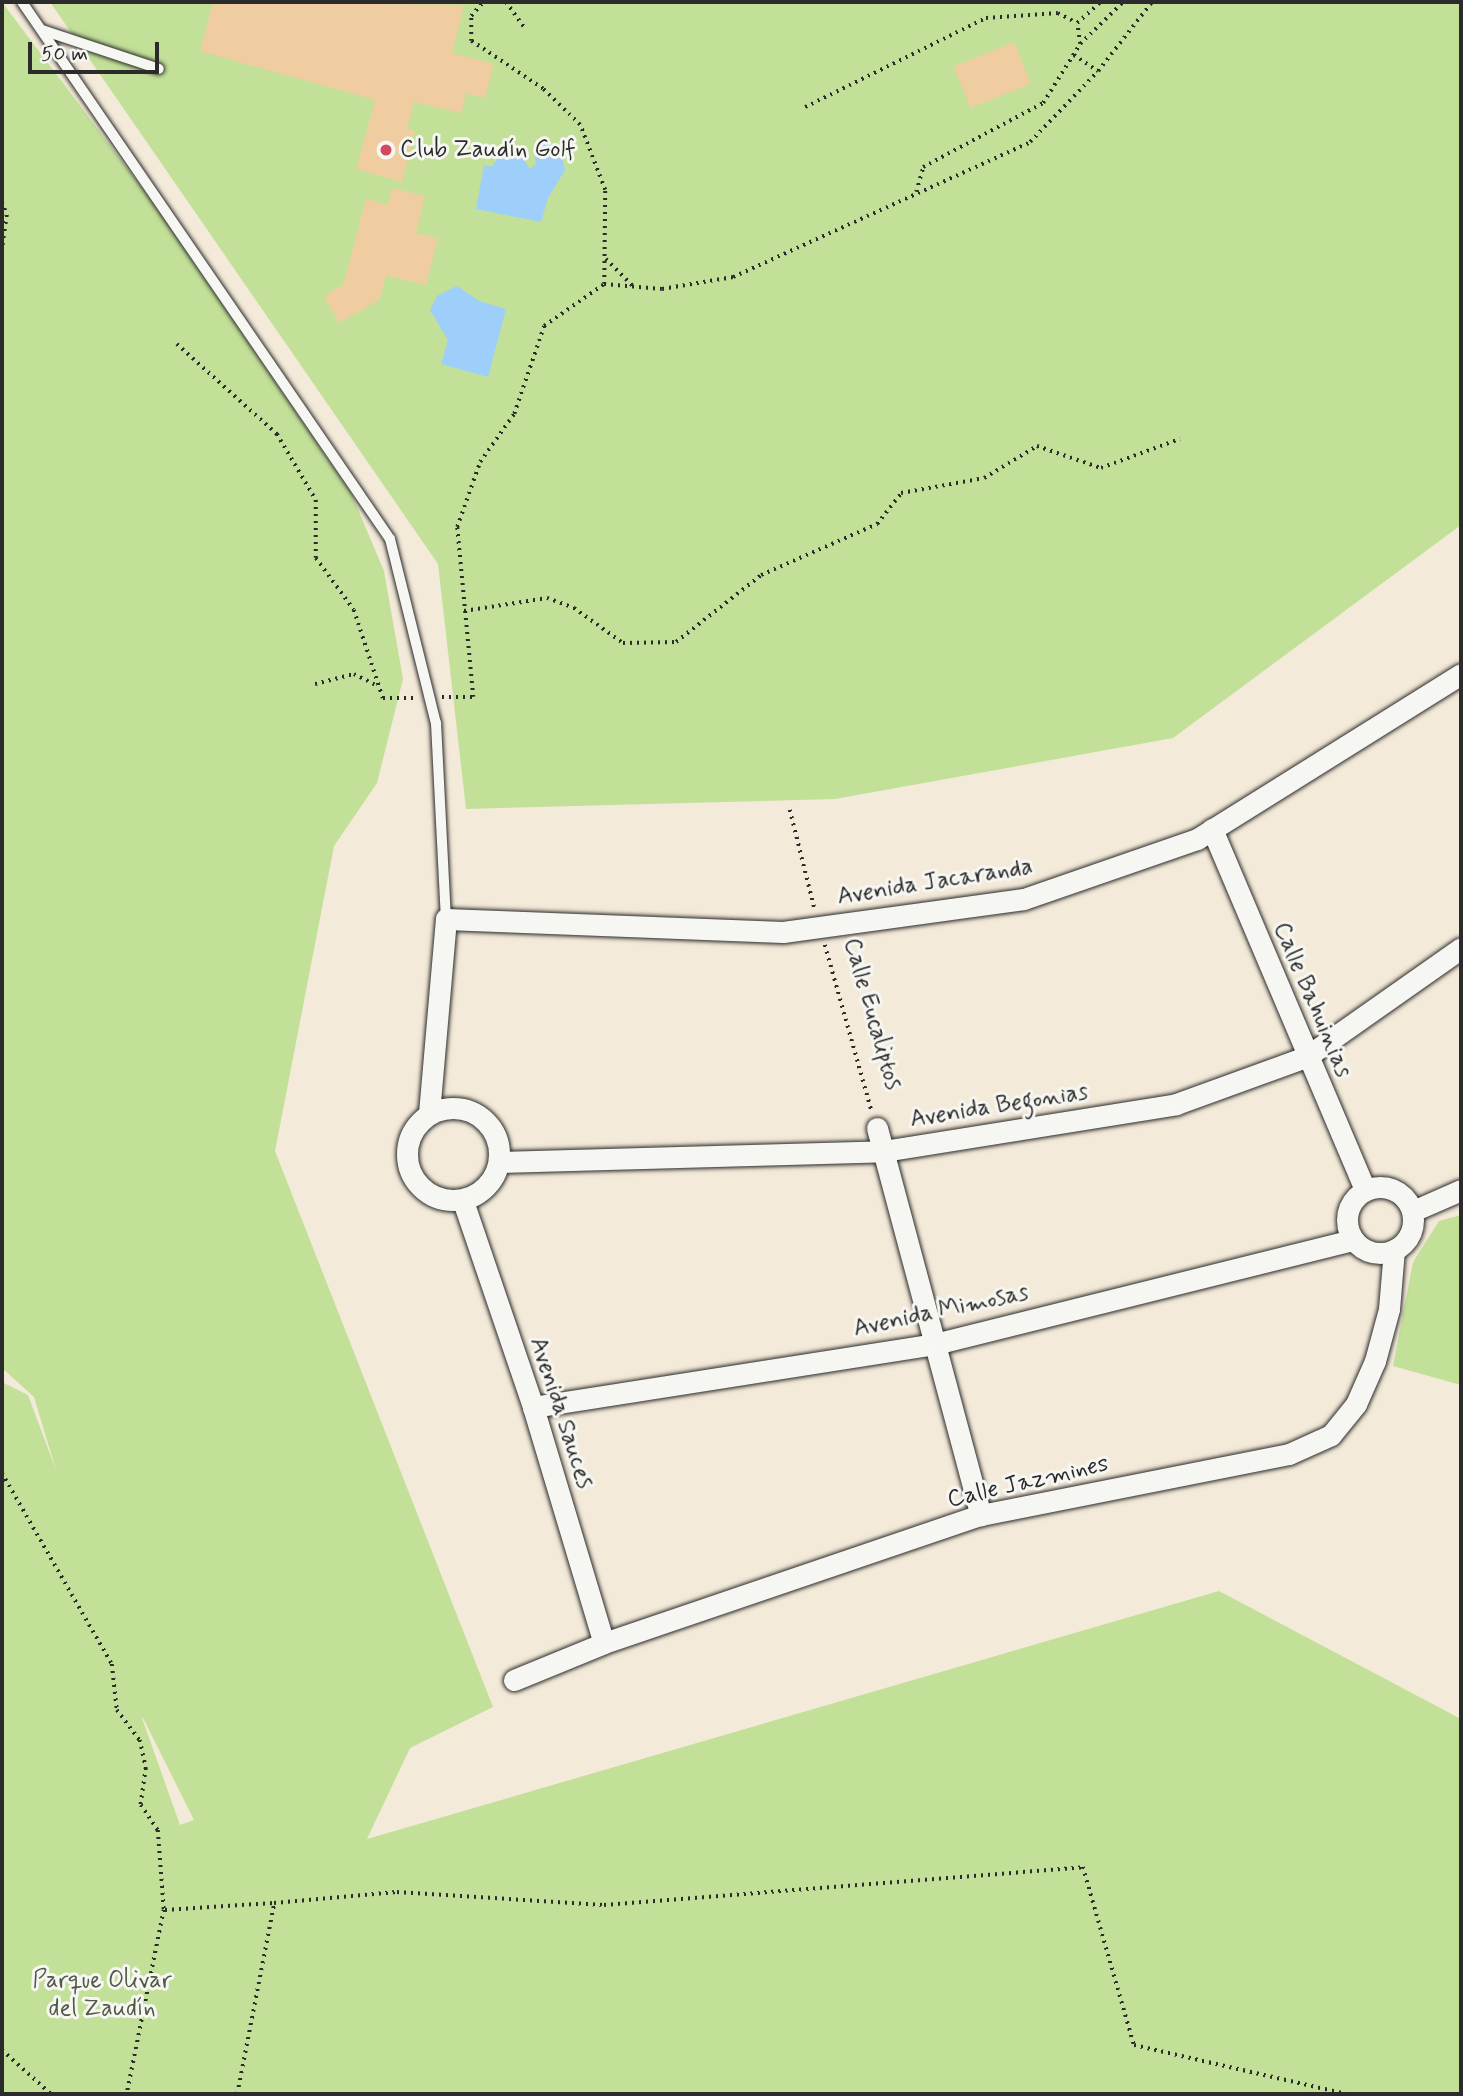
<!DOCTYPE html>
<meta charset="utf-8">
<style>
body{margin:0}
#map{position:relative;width:1463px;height:2096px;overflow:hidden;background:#f4ead9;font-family:Mynerve,sans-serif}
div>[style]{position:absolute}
.green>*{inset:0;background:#c2e098}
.water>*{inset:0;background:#9dcffa}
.building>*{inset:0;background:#efcda0;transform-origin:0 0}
.path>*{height:3.5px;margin-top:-1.75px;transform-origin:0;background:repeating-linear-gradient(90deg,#2b2b2b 0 2px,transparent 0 7px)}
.roads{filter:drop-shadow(0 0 2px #2b2b2b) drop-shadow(0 0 2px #2b2b2b)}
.lane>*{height:10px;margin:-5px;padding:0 5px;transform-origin:5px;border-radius:5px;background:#f6f6f2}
.street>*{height:21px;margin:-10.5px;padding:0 10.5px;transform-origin:10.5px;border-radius:10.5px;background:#f6f6f2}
.street>.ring{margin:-10.5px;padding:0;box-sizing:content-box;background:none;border:21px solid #f6f6f2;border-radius:50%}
.dots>*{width:19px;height:19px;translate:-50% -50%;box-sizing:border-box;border:4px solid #f6f6f2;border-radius:50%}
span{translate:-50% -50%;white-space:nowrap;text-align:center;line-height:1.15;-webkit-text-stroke:6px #f6f6f2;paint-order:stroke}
.poi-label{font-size:24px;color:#2b2b2b}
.left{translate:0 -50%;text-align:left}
.street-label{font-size:24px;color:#2b2b2b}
.park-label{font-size:24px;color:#515846}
.frame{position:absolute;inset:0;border:4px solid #2b2b2b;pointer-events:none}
.scale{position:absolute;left:28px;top:42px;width:131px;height:32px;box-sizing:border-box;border:4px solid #2b2b2b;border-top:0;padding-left:9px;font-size:21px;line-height:24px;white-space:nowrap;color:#2b2b2b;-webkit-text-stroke:5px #f6f6f2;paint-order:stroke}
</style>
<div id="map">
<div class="green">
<i style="clip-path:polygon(evenodd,2px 2px,151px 200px,351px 493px,384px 571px,403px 679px,377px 783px,334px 846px,275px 1151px,493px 1707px,410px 1748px,367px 1839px,1219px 1591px,1461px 1719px,1461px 2094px,2px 2094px,2px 1382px,28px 1395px,56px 1470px,34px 1397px,2px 1368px,2px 2px,142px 1718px,143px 1718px,194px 1820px,180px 1825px,142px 1718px)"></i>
<i style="clip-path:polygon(50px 2px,1461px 2px,1461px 525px,1173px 738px,835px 799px,466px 809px,438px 564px)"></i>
<i style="clip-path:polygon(1461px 1215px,1461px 1385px,1393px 1366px,1413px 1262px,1439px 1221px)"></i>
</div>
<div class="water">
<i style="clip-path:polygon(543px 140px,560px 149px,565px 170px,548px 198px,541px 222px,476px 209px,484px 165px,491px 167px,508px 146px,519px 152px,530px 169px,536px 164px,533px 146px)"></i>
<i style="clip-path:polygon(457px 286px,479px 301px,506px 309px,488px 377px,441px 364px,448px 340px,430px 310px,437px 296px)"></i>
</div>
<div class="building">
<i style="clip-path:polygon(213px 2px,464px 5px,452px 53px,494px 64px,485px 98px,466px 93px,461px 113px,414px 102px,407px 129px,415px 131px,402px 182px,356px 169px,375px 100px,200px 51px)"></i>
<i style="left:1014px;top:42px;width:45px;height:65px;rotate:68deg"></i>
<i style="clip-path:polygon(392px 188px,425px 196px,416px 233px,438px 238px,426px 285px,386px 275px,380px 299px,339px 323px,324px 296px,343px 285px,366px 199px,388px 205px)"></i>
</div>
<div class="path">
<i style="left:506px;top:2px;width:31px;rotate:54deg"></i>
<i style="left:1080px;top:44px;width:21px;rotate:-98deg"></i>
<i style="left:1077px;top:23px;width:31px;rotate:-42deg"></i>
<i style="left:1074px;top:55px;width:29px;rotate:34deg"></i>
<i style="left:805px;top:107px;width:202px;rotate:-26.2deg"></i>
<i style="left:986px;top:18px;width:72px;rotate:-4deg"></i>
<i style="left:1058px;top:13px;width:21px;rotate:28deg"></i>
<i style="left:916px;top:192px;width:26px;rotate:-74deg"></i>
<i style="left:923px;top:167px;width:136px;rotate:-28.1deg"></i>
<i style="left:1043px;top:103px;width:70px;rotate:-57.9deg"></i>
<i style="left:1080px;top:44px;width:60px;rotate:-44.3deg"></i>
<i style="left:2px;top:202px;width:14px;rotate:69deg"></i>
<i style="left:7px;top:215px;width:37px;rotate:98deg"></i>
<i style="left:606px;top:259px;width:40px;rotate:45deg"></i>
<i style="left:604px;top:284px;width:58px;rotate:4.9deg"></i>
<i style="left:662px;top:289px;width:72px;rotate:-9.6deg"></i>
<i style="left:733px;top:277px;width:326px;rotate:-24.4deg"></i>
<i style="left:1030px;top:142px;width:98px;rotate:-46.2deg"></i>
<i style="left:1098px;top:71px;width:88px;rotate:-52deg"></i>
<i style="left:177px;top:344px;width:135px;rotate:42deg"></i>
<i style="left:277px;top:434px;width:77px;rotate:59.4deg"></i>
<i style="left:316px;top:500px;width:58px;rotate:90deg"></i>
<i style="left:316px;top:558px;width:64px;rotate:53.8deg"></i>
<i style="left:354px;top:610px;width:93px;rotate:71.8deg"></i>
<i style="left:383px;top:698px;width:34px"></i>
<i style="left:464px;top:611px;width:84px;rotate:-8.9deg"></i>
<i style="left:547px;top:598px;width:29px;rotate:20deg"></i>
<i style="left:574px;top:608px;width:60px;rotate:35.5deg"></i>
<i style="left:623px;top:643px;width:53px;rotate:-1.1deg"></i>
<i style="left:676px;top:642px;width:108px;rotate:-38.2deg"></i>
<i style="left:761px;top:575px;width:127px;rotate:-23.7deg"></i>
<i style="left:877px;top:524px;width:39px;rotate:-52deg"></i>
<i style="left:901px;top:493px;width:84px;rotate:-10.2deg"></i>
<i style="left:984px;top:478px;width:62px;rotate:-31.1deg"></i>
<i style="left:1037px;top:446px;width:68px;rotate:19deg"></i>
<i style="left:1101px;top:468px;width:84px;rotate:-20.2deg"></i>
<i style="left:315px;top:684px;width:40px;rotate:-14.4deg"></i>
<i style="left:354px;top:674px;width:25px;rotate:27deg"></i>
<i style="left:442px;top:697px;width:31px"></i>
<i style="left:473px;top:697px;width:171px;rotate:-95.4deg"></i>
<i style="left:457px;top:527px;width:69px;rotate:-70.5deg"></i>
<i style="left:480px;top:462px;width:59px;rotate:-54.7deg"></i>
<i style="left:514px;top:414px;width:93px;rotate:-71.2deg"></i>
<i style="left:544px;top:326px;width:73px;rotate:-35deg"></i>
<i style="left:604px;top:284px;width:94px;rotate:-89.4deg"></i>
<i style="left:605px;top:190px;width:70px;rotate:-111deg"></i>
<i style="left:580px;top:125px;width:52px;rotate:-135.8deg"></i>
<i style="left:543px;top:89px;width:87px;rotate:-146.3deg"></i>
<i style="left:471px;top:41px;width:25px;rotate:-90deg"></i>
<i style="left:471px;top:16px;width:18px;rotate:-49deg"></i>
<i style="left:790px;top:810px;width:103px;rotate:76deg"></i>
<i style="left:825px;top:945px;width:173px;rotate:74.3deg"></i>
<i style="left:2px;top:1473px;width:220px;rotate:60.1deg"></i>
<i style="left:112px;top:1664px;width:46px;rotate:83.8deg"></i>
<i style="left:117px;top:1710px;width:38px;rotate:53deg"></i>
<i style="left:140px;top:1740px;width:29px;rotate:78deg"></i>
<i style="left:146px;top:1768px;width:37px;rotate:98deg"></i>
<i style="left:141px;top:1805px;width:30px;rotate:56deg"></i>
<i style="left:158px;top:1830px;width:80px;rotate:85.7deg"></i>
<i style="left:164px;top:1910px;width:188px;rotate:101.4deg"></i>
<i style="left:165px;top:1910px;width:109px;rotate:-3.7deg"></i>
<i style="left:2px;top:2050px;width:66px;rotate:41.9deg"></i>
<i style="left:237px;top:2094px;width:195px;rotate:-79deg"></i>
<i style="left:274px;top:1903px;width:123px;rotate:-5.1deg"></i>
<i style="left:397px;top:1892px;width:207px;rotate:3.6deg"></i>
<i style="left:604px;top:1905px;width:481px;rotate:-4.5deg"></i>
<i style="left:1083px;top:1867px;width:185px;rotate:74deg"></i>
<i style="left:1134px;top:2045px;width:219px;rotate:13deg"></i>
</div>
<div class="roads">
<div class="lane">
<i style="left:22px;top:2px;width:651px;rotate:55.58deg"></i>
<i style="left:390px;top:539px;width:190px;rotate:76deg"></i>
<i style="left:436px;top:723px;width:196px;rotate:87.1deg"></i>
<i style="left:42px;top:30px;width:123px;rotate:18.4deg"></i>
</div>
<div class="street">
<i style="left:1212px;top:829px;width:391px;rotate:67deg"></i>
<i class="ring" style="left:407px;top:1108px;width:71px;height:71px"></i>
<i style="left:429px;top:1113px;width:195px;rotate:-85deg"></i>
<i style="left:446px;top:919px;width:337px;rotate:2.2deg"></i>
<i style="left:783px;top:932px;width:243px;rotate:-7.8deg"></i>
<i style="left:1024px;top:899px;width:183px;rotate:-19.1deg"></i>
<i style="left:1197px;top:839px;width:311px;rotate:-32deg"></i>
<i style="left:877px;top:1128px;width:401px;rotate:75deg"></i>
<i style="left:501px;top:1162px;width:383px;rotate:-1.6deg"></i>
<i style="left:884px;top:1151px;width:296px;rotate:-9.1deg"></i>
<i style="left:1176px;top:1104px;width:138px;rotate:-19.9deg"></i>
<i style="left:1306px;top:1057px;width:189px;rotate:-35.1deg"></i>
<i class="ring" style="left:1347px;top:1187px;width:45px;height:45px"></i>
<i style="left:463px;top:1201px;width:218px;rotate:71.2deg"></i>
<i style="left:533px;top:1407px;width:246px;rotate:73.3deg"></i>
<i style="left:1413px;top:1211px;width:52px;rotate:-23.6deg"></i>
<i style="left:533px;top:1407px;width:407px;rotate:-8.9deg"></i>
<i style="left:935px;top:1344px;width:431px;rotate:-14deg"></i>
<i style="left:514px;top:1680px;width:97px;rotate:-22.3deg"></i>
<i style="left:604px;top:1643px;width:398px;rotate:-18.8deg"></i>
<i style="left:981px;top:1515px;width:314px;rotate:-11.2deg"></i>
<i style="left:1289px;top:1454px;width:46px;rotate:-24.3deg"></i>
<i style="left:1331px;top:1435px;width:40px;rotate:-51deg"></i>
<i style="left:1356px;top:1404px;width:47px;rotate:-66.2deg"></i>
<i style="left:1375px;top:1361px;width:54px;rotate:-74.9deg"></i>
<i style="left:1389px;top:1309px;width:59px;rotate:-85.2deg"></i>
</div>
</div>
<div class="dots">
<i style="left:386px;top:150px;background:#d1495b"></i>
</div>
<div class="poi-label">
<span class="left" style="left:400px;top:150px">Club Zaudín Golf</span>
</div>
<div class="street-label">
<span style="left:935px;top:882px;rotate:-9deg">Avenida Jacaranda</span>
<span style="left:1312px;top:1000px;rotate:67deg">Calle Bahuinias</span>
<span style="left:872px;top:1014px;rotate:74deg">Calle Eucaliptos</span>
<span style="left:999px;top:1106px;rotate:-9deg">Avenida Begonias</span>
<span style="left:941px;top:1311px;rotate:-12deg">Avenida Mimosas</span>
<span style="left:561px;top:1413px;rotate:72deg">Avenida Sauces</span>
<span style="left:1028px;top:1482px;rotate:-13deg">Calle Jazmines</span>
</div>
<div class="park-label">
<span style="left:102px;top:1995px">Parque Olivar<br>del Zaudín</span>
</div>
<div class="frame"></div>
<div class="scale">50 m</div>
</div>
